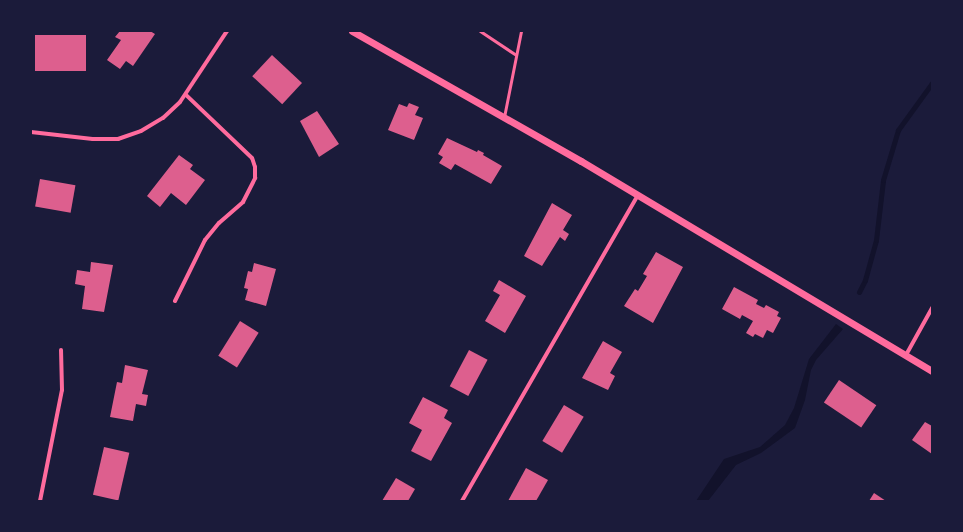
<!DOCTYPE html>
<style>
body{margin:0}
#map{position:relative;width:963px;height:532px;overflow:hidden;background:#1b1b3a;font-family:"IBM Plex Serif",serif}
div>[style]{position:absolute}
.water>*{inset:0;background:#12122b}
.stream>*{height:5px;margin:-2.5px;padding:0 2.5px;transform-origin:2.5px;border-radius:2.5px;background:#12122b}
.building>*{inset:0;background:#dd5f8e;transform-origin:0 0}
.service>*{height:3px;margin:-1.5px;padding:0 1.5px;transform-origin:1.5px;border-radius:1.5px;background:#ff6b9d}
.minor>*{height:4px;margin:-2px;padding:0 2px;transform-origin:2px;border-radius:2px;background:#ff6b9d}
.tertiary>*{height:7px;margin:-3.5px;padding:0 3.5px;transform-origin:3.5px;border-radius:3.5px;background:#ff6b9d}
span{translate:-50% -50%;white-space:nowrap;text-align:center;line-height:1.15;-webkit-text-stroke:4px #1b1b3a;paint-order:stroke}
.frame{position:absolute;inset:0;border:32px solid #1b1b3a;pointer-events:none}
</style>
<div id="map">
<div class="water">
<i style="clip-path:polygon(836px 324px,843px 329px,816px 360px,811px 370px,805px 400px,795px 428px,761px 453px,736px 465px,708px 501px,696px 501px,724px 459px,760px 447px,785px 425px,794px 408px,809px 359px)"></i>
</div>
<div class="stream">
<i style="left:859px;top:292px;width:13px;rotate:-63deg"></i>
<i style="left:865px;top:280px;width:41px;rotate:-74.6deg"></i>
<i style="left:876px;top:240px;width:60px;rotate:-83.3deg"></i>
<i style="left:883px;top:180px;width:52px;rotate:-73.3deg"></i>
<i style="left:898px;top:130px;width:58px;rotate:-54.1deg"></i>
</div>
<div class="building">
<i style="clip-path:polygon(120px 31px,150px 31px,155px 34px,133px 66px,126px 61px,120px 69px,107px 60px,121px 40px,115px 37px)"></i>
<i style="left:35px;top:35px;width:51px;height:36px"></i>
<i style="left:272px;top:55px;width:41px;height:29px;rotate:43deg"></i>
<i style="clip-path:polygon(409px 103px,419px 107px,415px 115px,423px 118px,414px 140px,388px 130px,399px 104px,407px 107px)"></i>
<i style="clip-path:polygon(317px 111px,339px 144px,319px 157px,300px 121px)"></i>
<i style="clip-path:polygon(447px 138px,477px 152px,478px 150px,484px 153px,483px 155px,502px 166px,491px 184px,455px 164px,451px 170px,439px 163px,443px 157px,438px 154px)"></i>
<i style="clip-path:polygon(179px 155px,193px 165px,190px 169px,205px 180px,186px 205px,171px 193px,160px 207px,147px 196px)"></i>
<i style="left:40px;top:179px;width:36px;height:28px;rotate:10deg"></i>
<i style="clip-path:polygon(552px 203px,572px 215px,563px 230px,569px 234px,565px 241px,560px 237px,542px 266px,524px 256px)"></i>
<i style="clip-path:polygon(656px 252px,683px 267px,653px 323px,624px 306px,635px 289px,638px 291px,647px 276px,643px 274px)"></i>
<i style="clip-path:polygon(91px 262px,113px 265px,104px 312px,82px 309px,85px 286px,75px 284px,77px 270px,90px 272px)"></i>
<i style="clip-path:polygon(254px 263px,276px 269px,266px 306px,245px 300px,248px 289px,244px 288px,248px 271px,252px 272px)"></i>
<i style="clip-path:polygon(499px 280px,526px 296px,505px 333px,485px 321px,500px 295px,493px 291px)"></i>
<i style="clip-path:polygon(734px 287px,758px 300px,756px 304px,764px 308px,766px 305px,779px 312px,777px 316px,781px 318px,773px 333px,767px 330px,763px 338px,755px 334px,753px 337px,746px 333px,753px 321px,742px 315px,740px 319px,722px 309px)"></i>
<i style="left:240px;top:321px;width:22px;height:41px;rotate:32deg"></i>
<i style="clip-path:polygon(603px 341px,622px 352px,610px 373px,615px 376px,608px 390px,582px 378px)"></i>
<i style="left:469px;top:350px;width:21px;height:41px;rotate:28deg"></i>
<i style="clip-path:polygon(125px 365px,148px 370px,142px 394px,148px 395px,146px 406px,136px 404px,133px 421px,110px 417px,117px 382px,122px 383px)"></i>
<i style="left:839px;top:380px;width:45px;height:27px;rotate:34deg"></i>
<i style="clip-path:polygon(423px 397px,448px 410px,444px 418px,452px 423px,431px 461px,411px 451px,422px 430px,409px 423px)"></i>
<i style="left:564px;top:405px;width:23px;height:42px;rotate:31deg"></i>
<i style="clip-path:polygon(925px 422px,932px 426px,932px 454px,912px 440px)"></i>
<i style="left:104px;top:447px;width:26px;height:49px;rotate:13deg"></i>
<i style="clip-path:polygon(526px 468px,548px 480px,536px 501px,508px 501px)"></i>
<i style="clip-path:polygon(396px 478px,415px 489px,408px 501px,382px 501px)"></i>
<i style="clip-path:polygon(874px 493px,886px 501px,869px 501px)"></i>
</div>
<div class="service">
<i style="left:480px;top:31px;width:43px;rotate:33.7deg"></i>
<i style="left:504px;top:117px;width:88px;rotate:-78.8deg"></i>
</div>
<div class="minor">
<i style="left:31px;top:132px;width:62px;rotate:6.4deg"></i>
<i style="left:93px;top:139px;width:25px"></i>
<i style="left:118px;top:139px;width:24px;rotate:-19deg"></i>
<i style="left:141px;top:131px;width:26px;rotate:-31deg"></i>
<i style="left:163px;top:118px;width:23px;rotate:-43deg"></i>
<i style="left:180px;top:102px;width:85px;rotate:-56.5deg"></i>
<i style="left:175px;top:301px;width:68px;rotate:-63.8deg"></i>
<i style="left:205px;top:240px;width:22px;rotate:-51deg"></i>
<i style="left:219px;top:223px;width:32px;rotate:-41deg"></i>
<i style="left:243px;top:202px;width:27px;rotate:-63deg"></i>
<i style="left:255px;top:178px;width:11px;rotate:-90deg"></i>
<i style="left:255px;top:167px;width:9px;rotate:-108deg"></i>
<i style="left:252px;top:158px;width:91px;rotate:-136.3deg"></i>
<i style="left:906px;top:355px;width:54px;rotate:-61deg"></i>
<i style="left:40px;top:501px;width:113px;rotate:-78.8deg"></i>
<i style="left:62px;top:390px;width:40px;rotate:-91.4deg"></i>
<i style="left:462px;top:501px;width:353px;rotate:-60.1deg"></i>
</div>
<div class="tertiary">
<i style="left:352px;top:31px;width:263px;rotate:29.6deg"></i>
<i style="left:581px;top:161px;width:409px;rotate:30.9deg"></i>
</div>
<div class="frame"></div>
</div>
